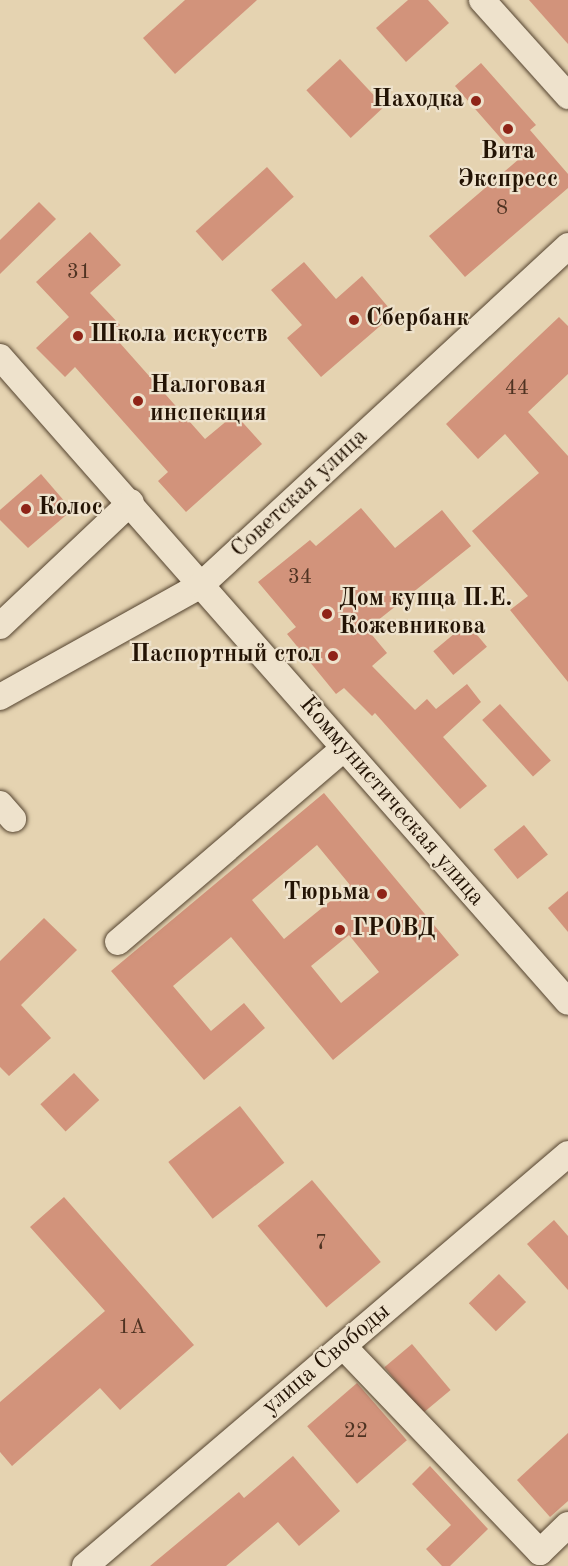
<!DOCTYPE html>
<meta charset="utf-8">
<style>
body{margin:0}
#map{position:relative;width:568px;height:1566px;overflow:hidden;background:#e5d3b1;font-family:"Old Standard TT",serif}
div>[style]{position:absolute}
.building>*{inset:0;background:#d2937b;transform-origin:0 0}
.roads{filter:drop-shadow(0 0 2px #54432f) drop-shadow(0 0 2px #54432f)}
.minor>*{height:26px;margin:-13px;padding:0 13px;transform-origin:13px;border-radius:13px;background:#eee2cc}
.dots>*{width:16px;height:16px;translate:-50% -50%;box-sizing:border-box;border:3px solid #eee2cc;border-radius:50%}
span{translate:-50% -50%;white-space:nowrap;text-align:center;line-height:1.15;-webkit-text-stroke:4.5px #eee2cc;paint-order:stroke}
.number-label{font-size:21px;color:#4f3322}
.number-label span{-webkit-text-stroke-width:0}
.poi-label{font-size:24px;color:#231304;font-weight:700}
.right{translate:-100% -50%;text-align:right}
.left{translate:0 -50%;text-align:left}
.street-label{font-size:24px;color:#231304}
</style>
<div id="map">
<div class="building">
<i style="clip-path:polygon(185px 0,257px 0,175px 74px,143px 38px)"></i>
<i style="clip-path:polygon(408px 0,428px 0,449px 23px,406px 62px,376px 28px)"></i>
<i style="clip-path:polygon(529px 0,568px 0,568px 44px)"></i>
<i style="left:340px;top:59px;width:65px;height:46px;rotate:47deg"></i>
<i style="clip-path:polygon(481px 63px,536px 125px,530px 130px,568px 174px,568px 188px,465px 277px,429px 236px,519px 159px,455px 86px)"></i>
<i style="left:267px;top:167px;width:40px;height:96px;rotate:48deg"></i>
<i style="clip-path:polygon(39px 202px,56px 219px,0 274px,0 240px)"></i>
<i style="clip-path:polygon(90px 232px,121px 265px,90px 293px,120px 325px,111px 333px,205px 439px,235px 414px,262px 444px,186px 512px,158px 481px,168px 472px,75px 367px,65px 377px,36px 348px,69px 317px,36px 282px)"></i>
<i style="clip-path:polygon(304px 262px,336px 299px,362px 276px,394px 314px,321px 377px,287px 338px,302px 325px,271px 290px)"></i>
<i style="clip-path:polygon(559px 317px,568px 326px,568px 374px,528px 412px,568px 456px,568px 682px,510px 610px,528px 596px,472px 531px,539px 473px,505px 434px,478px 459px,446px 424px)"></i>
<i style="clip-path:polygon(41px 474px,72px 510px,28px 548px,0 520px,0 510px)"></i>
<i style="clip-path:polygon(361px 508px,395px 548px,442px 510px,471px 546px,367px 629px,387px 653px,372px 666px,415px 710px,427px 699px,436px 709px,467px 684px,481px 702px,443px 737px,487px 786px,460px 809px,375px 713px,372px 716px,344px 688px,336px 694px,287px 634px,296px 627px,258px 582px,310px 540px,316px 546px)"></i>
<i style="left:467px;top:623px;width:31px;height:44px;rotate:50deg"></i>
<i style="left:500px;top:704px;width:76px;height:24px;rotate:48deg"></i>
<i style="clip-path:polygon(evenodd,324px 793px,459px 955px,333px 1060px,231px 937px,173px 986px,211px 1031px,244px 1003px,265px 1028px,204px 1080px,111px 971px,324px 793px,317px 845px,350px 885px,284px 939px,252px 900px,317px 845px,324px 793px,349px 935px,379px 972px,341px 1003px,311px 966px,349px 935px)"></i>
<i style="left:524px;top:825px;width:38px;height:39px;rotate:51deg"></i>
<i style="clip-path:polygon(568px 891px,568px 932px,548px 908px)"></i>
<i style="clip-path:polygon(44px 918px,77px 950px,21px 1005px,51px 1038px,9px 1076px,0 1067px,0 961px)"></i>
<i style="left:74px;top:1073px;width:37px;height:46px;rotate:47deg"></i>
<i style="left:240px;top:1106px;width:72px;height:91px;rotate:52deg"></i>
<i style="left:312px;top:1180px;width:107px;height:71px;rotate:50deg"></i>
<i style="clip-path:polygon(64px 1197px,194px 1345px,120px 1410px,100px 1388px,12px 1466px,0 1452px,0 1402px,105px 1311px,30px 1227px)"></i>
<i style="clip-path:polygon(554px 1220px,568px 1236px,568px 1290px,527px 1244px)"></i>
<i style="left:499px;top:1274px;width:39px;height:42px;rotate:46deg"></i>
<i style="left:412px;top:1344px;width:60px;height:36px;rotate:50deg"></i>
<i style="left:357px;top:1383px;width:76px;height:66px;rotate:49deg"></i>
<i style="clip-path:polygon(568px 1433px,568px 1501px,550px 1517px,517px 1480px)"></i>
<i style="clip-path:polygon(293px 1456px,340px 1511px,299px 1546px,278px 1522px,226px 1566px,150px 1566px,239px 1492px,244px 1498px)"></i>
<i style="clip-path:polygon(430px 1466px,488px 1529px,450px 1566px,442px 1566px,426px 1549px,451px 1525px,412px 1484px)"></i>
</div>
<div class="roads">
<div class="minor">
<i style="left:482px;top:0;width:129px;rotate:48.1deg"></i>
<i style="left:0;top:357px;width:859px;rotate:48.63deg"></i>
<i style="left:0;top:626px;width:180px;rotate:-43.4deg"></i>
<i style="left:0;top:697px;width:230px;rotate:-29.1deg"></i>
<i style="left:201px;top:585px;width:500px;rotate:-42.7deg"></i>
<i style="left:0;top:804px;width:20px;rotate:49deg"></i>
<i style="left:118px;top:942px;width:296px;rotate:-40.6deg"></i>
<i style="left:343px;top:1346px;width:285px;rotate:46.3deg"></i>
<i style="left:540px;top:1552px;width:39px;rotate:-44deg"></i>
<i style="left:85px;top:1566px;width:635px;rotate:-40.46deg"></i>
</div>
</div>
<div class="dots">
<i style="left:476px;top:101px;background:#8f2418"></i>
<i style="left:508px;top:129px;background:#8f2418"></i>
<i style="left:354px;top:320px;background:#8f2418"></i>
<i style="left:78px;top:336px;background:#8f2418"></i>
<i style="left:138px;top:401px;background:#8f2418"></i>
<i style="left:26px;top:509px;background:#8f2418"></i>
<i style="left:327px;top:614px;background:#8f2418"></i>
<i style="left:333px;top:656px;background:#8f2418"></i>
<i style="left:382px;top:894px;background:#8f2418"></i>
<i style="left:340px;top:930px;background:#8f2418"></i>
</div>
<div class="number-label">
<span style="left:502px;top:209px">8</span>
<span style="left:79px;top:273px">31</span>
<span style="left:517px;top:389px">44</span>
<span style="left:300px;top:578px">34</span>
<span style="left:321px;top:1244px">7</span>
<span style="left:132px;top:1328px">1А</span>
<span style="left:356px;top:1432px">22</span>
</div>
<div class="poi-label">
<span class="right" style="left:464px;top:101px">Находка</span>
<span style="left:508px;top:167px">Вита<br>Экспресс</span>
<span class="left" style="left:366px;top:320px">Сбербанк</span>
<span class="left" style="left:90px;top:336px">Школа искусств</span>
<span class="left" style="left:150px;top:401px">Налоговая<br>инспекция</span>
<span class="left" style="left:38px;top:509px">Колос</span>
<span class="left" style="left:339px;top:614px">Дом купца П.Е.<br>Кожевникова</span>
<span class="right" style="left:321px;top:656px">Паспортный стол</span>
<span class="right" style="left:370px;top:894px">Тюрьма</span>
<span class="left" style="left:352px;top:930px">ГРОВД</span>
</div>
<div class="street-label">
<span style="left:300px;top:494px;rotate:-43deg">Советская улица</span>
<span style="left:391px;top:802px;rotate:49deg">Коммунистическая улица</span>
<span style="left:327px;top:1360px;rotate:-40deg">улица Свободы</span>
</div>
</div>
